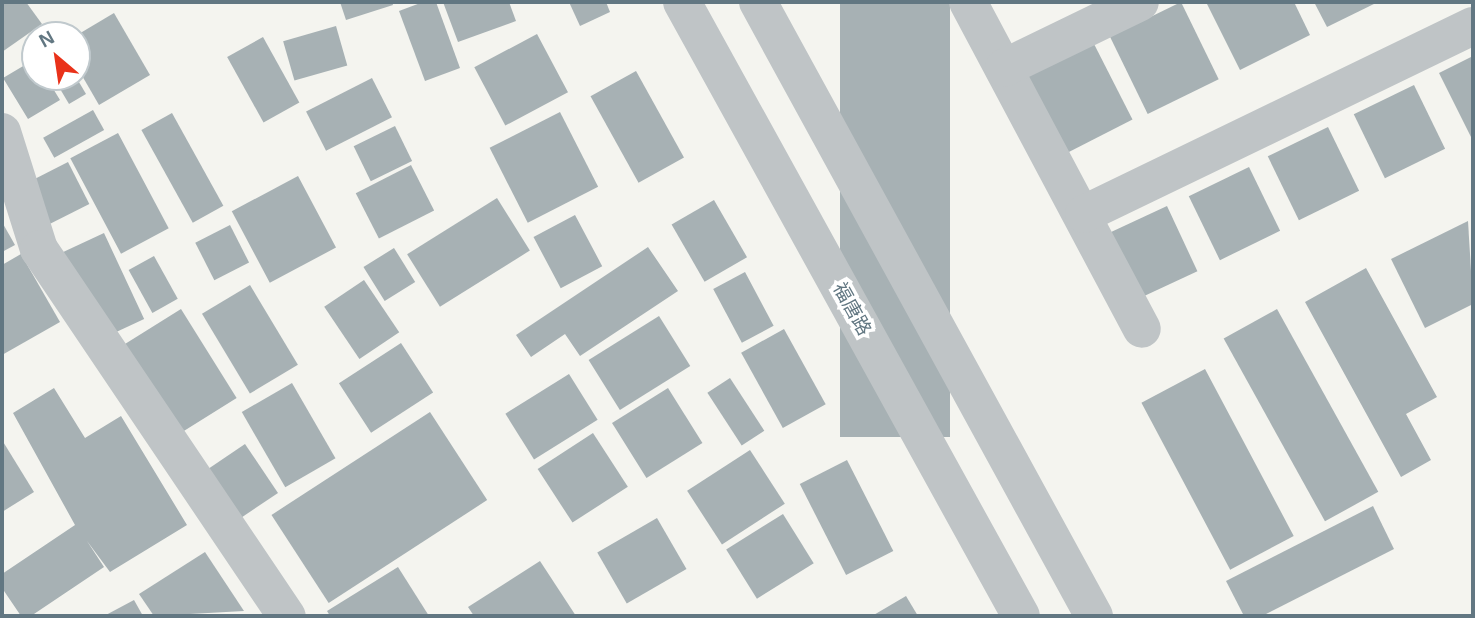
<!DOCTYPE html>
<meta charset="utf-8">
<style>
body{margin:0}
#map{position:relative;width:1475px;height:618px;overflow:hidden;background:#f4f4ef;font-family:Arial,"Noto Sans SC",sans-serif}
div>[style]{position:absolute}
.building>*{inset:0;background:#a7b1b4;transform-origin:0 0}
.minor>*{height:38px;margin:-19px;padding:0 19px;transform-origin:19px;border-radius:19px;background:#bfc4c6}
span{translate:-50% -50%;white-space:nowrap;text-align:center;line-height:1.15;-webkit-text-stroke:7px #fff;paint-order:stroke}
.street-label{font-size:19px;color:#627782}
.frame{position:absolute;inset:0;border:4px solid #627782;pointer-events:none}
.north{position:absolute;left:21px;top:21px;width:70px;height:70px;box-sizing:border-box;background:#fff;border:2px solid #c0c9cd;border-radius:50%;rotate:331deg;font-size:19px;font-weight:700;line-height:28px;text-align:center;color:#627782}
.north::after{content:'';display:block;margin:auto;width:24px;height:32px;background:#e9321a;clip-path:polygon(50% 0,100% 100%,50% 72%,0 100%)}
</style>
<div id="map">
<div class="building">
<i style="clip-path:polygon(2px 2px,26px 2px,42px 24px,2px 52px)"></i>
<i style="clip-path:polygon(340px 2px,392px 2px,393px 5px,346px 20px)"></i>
<i style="clip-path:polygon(423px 2px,436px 2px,460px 68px,425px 81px,399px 11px)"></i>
<i style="clip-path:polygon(443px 2px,509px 2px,516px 21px,458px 42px)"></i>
<i style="clip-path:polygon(569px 2px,606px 2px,610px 12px,580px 26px)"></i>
<i style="left:840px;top:2px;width:110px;height:435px"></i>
<i style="left:1181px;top:2px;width:86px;height:79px;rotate:64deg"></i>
<i style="clip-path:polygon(1206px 2px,1294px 2px,1310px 35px,1240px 70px)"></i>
<i style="clip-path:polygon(1314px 2px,1378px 2px,1327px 27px)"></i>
<i style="clip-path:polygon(114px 13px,150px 75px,99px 105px,77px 67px,77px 35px)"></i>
<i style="left:336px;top:26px;width:41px;height:55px;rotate:74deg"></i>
<i style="left:537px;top:34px;width:66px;height:71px;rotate:62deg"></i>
<i style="left:263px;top:37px;width:75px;height:41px;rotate:61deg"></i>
<i style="left:1093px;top:42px;width:87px;height:78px;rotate:63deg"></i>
<i style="clip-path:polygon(1473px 56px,1473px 136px,1471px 137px,1439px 73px)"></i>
<i style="clip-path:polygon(35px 59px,35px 77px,46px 77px,60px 100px,28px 119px,3px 78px)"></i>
<i style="left:636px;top:71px;width:99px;height:52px;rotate:61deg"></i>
<i style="clip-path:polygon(53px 77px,76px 77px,86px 94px,69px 104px)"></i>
<i style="left:372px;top:78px;width:44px;height:74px;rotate:63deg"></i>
<i style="left:1414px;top:85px;width:71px;height:67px;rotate:64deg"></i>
<i style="left:93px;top:110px;width:23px;height:57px;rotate:61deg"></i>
<i style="left:560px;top:112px;width:84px;height:79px;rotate:63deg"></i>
<i style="left:172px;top:113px;width:106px;height:35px;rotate:61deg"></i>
<i style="left:395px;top:126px;width:39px;height:46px;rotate:64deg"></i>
<i style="left:1328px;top:127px;width:71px;height:67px;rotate:64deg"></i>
<i style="left:118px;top:133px;width:108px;height:54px;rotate:62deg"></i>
<i style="left:68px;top:162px;width:47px;height:44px;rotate:63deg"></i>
<i style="left:411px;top:165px;width:51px;height:62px;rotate:63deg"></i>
<i style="left:1249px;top:167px;width:71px;height:67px;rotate:64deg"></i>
<i style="left:298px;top:176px;width:81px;height:75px;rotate:62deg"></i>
<i style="left:497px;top:198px;width:62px;height:106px;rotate:58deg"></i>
<i style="left:714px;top:200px;width:66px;height:49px;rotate:60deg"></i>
<i style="left:1167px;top:206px;width:72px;height:67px;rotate:65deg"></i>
<i style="left:575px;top:215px;width:58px;height:47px;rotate:62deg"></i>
<i style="clip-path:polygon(1468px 221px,1473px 304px,1425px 328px,1391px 259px)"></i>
<i style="clip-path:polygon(2px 222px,15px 245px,2px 252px)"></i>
<i style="left:230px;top:225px;width:42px;height:39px;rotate:63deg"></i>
<i style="left:104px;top:233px;width:95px;height:45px;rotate:65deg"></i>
<i style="clip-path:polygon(648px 247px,678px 291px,580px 356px,565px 334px,531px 357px,516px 335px)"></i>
<i style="left:394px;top:248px;width:40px;height:36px;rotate:58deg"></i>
<i style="clip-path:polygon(21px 254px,60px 322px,2px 355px,2px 265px)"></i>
<i style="left:154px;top:256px;width:49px;height:29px;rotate:61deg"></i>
<i style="clip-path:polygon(1366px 268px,1437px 397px,1406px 414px,1431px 460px,1401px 477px,1305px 302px)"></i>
<i style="left:745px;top:272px;width:61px;height:36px;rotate:62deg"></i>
<i style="left:364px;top:280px;width:63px;height:48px;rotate:56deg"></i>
<i style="left:250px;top:285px;width:93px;height:56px;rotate:59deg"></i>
<i style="left:181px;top:309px;width:105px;height:75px;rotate:58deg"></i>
<i style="left:1277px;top:309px;width:209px;height:61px;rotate:61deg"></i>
<i style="left:659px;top:316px;width:59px;height:83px;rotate:58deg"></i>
<i style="left:784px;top:329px;width:86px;height:49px;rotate:61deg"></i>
<i style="left:401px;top:343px;width:59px;height:74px;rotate:57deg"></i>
<i style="left:1205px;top:369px;width:189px;height:72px;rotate:62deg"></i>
<i style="left:569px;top:374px;width:54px;height:75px;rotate:58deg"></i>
<i style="left:730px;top:378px;width:63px;height:27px;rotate:57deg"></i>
<i style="left:292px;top:383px;width:87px;height:58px;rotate:60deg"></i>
<i style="clip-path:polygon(54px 388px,85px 438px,121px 416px,187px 525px,110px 572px,87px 541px,104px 567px,31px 616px,21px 616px,2px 588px,2px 574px,75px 525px,13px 413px)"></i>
<i style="left:668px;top:388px;width:65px;height:66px;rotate:58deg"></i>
<i style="left:430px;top:412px;width:105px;height:189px;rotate:57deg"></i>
<i style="left:593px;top:433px;width:64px;height:66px;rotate:57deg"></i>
<i style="clip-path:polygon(2px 440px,34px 492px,2px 512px)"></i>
<i style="left:245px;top:444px;width:59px;height:53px;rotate:56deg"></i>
<i style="left:750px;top:450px;width:64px;height:75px;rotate:57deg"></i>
<i style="left:847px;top:460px;width:102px;height:53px;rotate:63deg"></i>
<i style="clip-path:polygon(1373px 506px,1394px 549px,1262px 616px,1244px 616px,1226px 581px)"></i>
<i style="left:783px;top:514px;width:58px;height:67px;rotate:58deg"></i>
<i style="left:657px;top:518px;width:59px;height:69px;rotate:60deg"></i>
<i style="clip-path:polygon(205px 552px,244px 611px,154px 616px,139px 594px)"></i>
<i style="clip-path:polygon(540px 561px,576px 616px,474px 616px,468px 607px)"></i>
<i style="clip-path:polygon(398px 567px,429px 616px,330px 616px,327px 611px)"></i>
<i style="clip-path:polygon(906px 596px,918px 616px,872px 616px)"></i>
<i style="clip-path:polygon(134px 600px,143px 616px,104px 616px)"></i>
</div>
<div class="minor">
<i style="left:682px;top:2px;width:701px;rotate:61.1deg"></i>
<i style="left:758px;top:2px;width:700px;rotate:61.31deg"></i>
<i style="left:968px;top:2px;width:370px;rotate:62deg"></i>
<i style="left:1004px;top:68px;width:151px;rotate:-25.9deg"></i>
<i style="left:2px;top:132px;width:123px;rotate:72.5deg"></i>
<i style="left:39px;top:249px;width:443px;rotate:56deg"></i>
<i style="left:1084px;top:214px;width:432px;rotate:-25.8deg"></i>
</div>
<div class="street-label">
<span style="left:852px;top:309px;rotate:61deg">福唐路</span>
</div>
<div class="frame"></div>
<div class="north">N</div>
</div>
